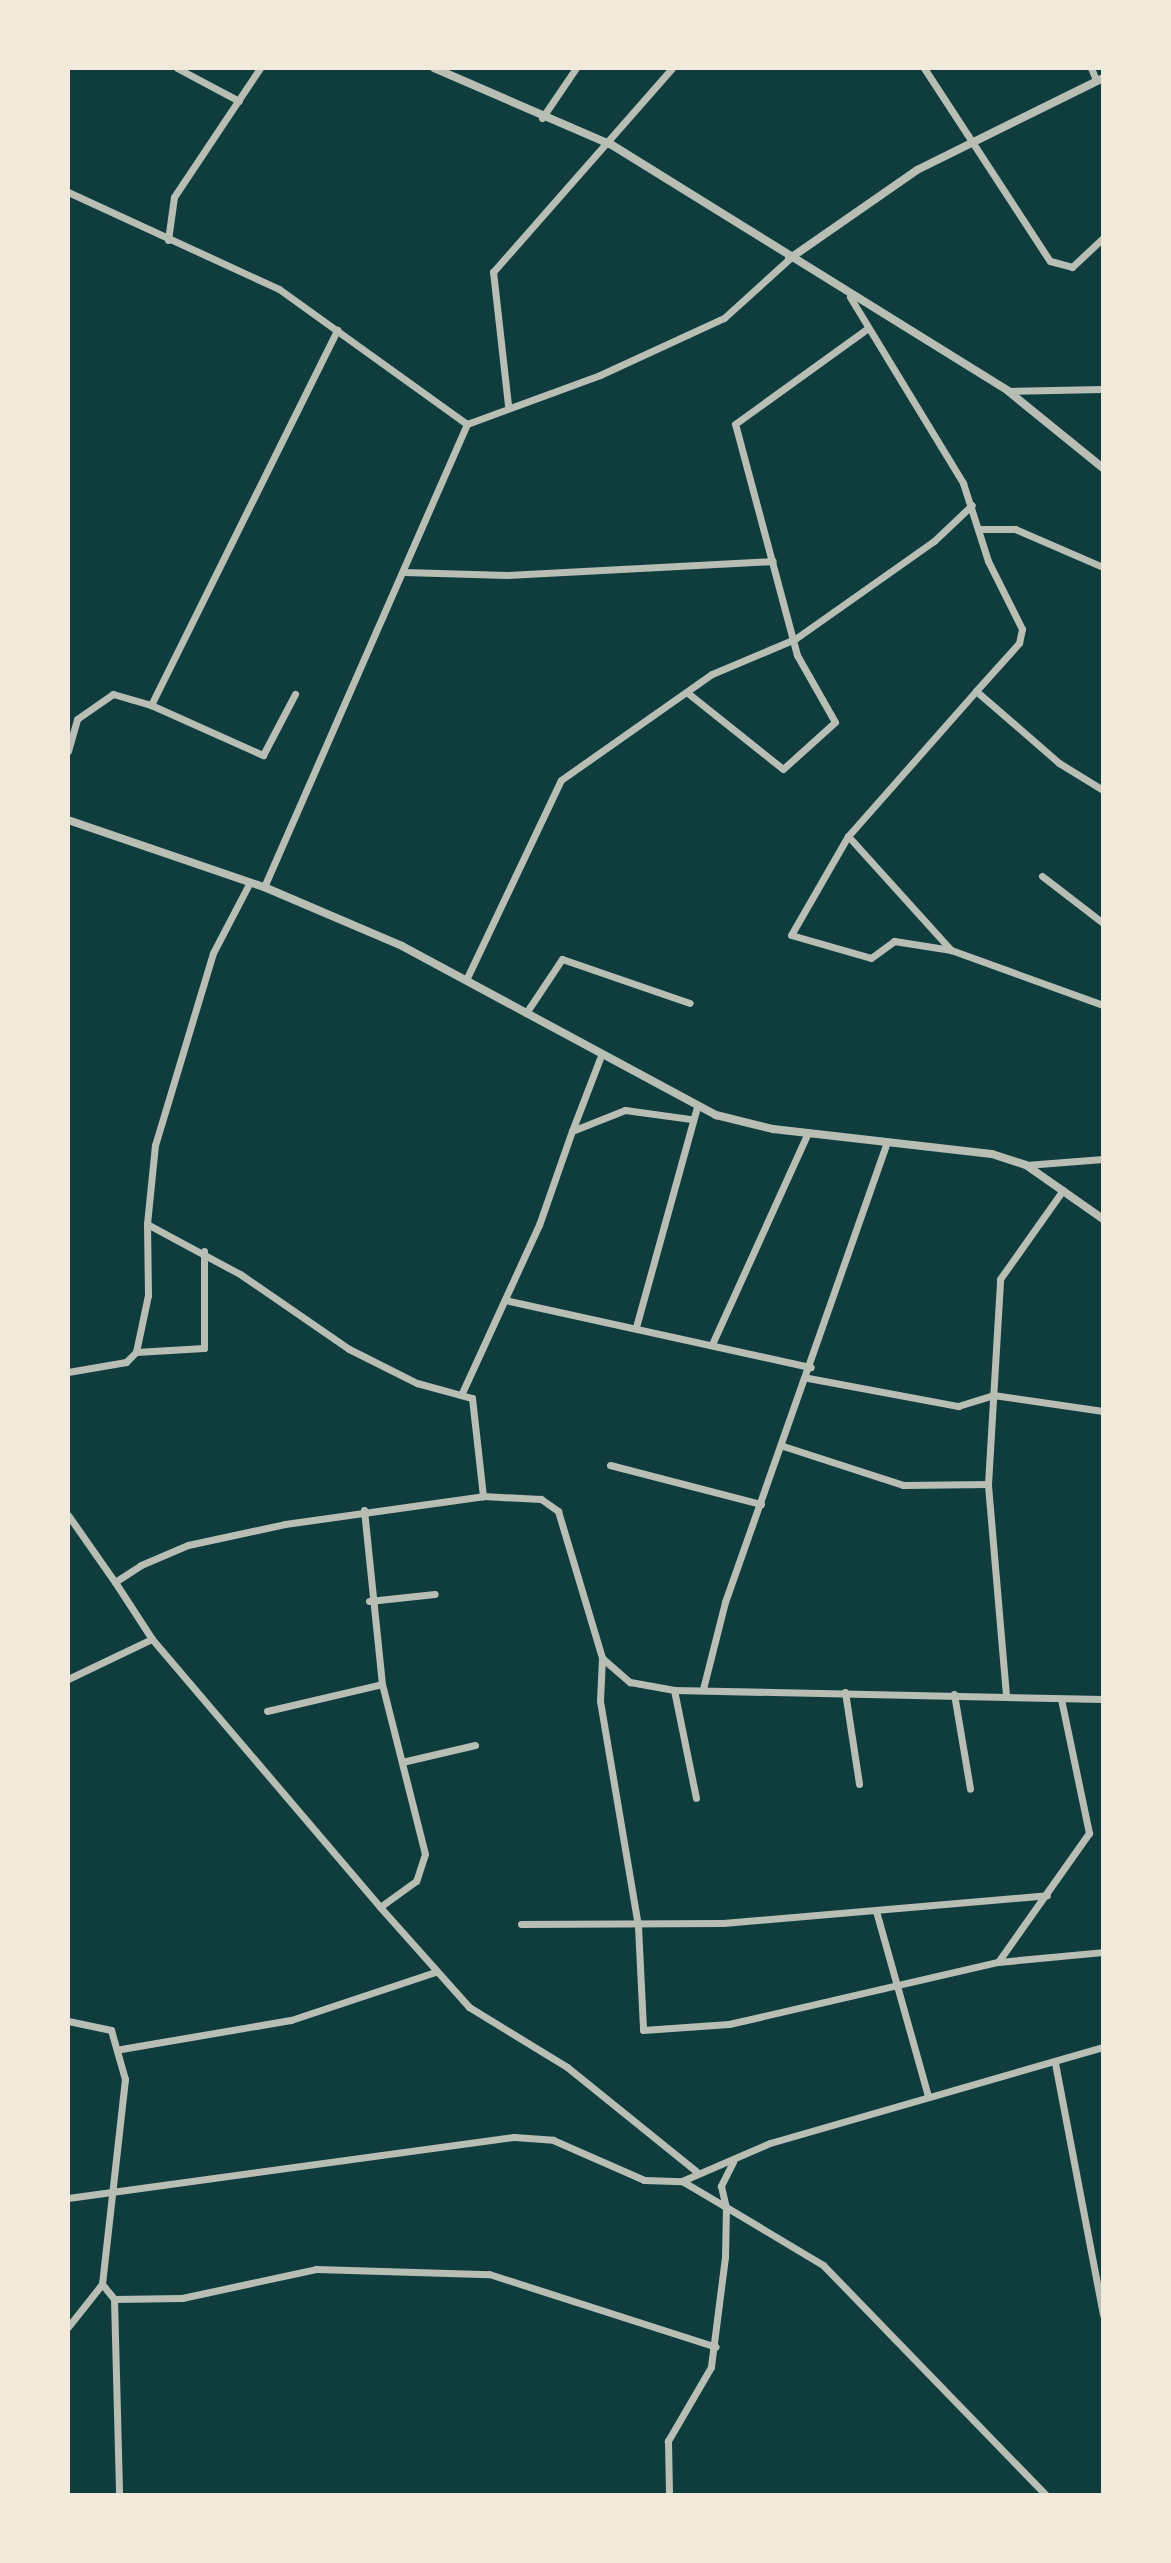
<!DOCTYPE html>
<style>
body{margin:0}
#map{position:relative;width:1171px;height:2563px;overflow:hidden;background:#0f3d3e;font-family:"Work Sans",sans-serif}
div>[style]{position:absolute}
.minor>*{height:7px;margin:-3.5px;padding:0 3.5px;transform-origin:3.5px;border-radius:3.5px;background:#b8beb3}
.tertiary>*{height:8px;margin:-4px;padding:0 4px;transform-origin:4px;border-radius:4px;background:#b8beb3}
span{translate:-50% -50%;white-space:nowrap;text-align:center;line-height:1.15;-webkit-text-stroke:7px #f1e9da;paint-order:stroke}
.frame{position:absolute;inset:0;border:70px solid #f1e9da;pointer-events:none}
</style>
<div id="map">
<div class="minor">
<i style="left:177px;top:68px;width:70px;rotate:28deg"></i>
<i style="left:924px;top:68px;width:230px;rotate:56.9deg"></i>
<i style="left:1050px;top:261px;width:23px;rotate:15deg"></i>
<i style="left:1072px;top:267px;width:42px;rotate:-43.1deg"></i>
<i style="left:1091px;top:68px;width:13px;rotate:67deg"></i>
<i style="left:542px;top:118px;width:60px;rotate:-55.8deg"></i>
<i style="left:68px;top:192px;width:232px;rotate:24.7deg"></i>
<i style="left:279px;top:289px;width:231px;rotate:35.7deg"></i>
<i style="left:168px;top:240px;width:43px;rotate:-82.1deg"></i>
<i style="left:174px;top:197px;width:155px;rotate:-56.3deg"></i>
<i style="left:850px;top:297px;width:218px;rotate:58.7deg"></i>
<i style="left:963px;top:483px;width:82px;rotate:72.2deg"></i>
<i style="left:988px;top:561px;width:76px;rotate:63.4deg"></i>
<i style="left:1022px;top:629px;width:14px;rotate:102deg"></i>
<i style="left:1019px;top:643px;width:64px;rotate:131.9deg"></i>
<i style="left:976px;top:691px;width:110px;rotate:40.9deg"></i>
<i style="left:1059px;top:763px;width:52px;rotate:31.5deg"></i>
<i style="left:1008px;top:391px;width:95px;rotate:-1.2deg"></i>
<i style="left:508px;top:405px;width:134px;rotate:-96.4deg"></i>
<i style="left:493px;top:272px;width:271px;rotate:-48.7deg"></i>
<i style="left:978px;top:529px;width:37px"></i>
<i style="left:1015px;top:529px;width:96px;rotate:23.4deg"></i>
<i style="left:404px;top:572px;width:103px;rotate:1.7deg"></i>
<i style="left:507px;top:575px;width:266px;rotate:-3deg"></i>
<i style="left:976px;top:691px;width:193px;rotate:131.4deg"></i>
<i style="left:848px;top:836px;width:154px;rotate:47.9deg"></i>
<i style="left:951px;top:950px;width:162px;rotate:19.9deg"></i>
<i style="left:689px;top:694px;width:120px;rotate:38.6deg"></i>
<i style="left:783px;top:769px;width:70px;rotate:-42.1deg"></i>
<i style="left:835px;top:722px;width:77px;rotate:-119.6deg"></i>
<i style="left:797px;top:655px;width:239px;rotate:-105deg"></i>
<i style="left:735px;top:424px;width:164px;rotate:-35.8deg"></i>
<i style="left:151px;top:705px;width:123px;rotate:24.1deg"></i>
<i style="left:263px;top:755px;width:69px;rotate:-62.3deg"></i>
<i style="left:68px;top:751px;width:33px;rotate:-74deg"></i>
<i style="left:77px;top:719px;width:44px;rotate:-34.8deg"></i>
<i style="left:113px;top:694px;width:40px;rotate:16deg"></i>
<i style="left:151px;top:705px;width:419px;rotate:-63.6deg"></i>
<i style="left:848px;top:836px;width:114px;rotate:119.9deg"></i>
<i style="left:791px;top:935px;width:83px;rotate:16deg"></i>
<i style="left:871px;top:958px;width:29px;rotate:-36deg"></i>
<i style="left:894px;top:941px;width:58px;rotate:9deg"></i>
<i style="left:1042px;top:876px;width:77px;rotate:37.6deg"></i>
<i style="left:250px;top:882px;width:80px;rotate:117.5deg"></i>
<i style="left:213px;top:953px;width:201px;rotate:106.8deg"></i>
<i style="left:155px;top:1145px;width:79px;rotate:95.8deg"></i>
<i style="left:147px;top:1224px;width:106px;rotate:28.3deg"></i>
<i style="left:240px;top:1274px;width:132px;rotate:34.5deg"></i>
<i style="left:349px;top:1349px;width:76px;rotate:26.6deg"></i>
<i style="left:417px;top:1383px;width:57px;rotate:15.3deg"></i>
<i style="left:472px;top:1398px;width:99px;rotate:83.6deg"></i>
<i style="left:264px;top:887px;width:506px;rotate:-66.33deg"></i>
<i style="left:467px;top:424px;width:142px;rotate:-20.2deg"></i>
<i style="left:600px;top:375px;width:136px;rotate:-24.7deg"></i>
<i style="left:724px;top:318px;width:88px;rotate:-42.2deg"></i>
<i style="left:466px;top:980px;width:221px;rotate:-64.6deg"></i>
<i style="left:561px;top:780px;width:184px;rotate:-35.1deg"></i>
<i style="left:712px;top:674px;width:90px;rotate:-22.9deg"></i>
<i style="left:795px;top:639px;width:170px;rotate:-35.2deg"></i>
<i style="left:934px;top:541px;width:52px;rotate:-43.5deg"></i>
<i style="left:526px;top:1013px;width:65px;rotate:-56.3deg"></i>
<i style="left:562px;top:959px;width:135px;rotate:19deg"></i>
<i style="left:572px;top:1131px;width:78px;rotate:-69deg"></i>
<i style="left:1026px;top:1165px;width:77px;rotate:-4.5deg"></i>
<i style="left:505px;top:1300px;width:313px;rotate:12.4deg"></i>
<i style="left:636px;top:1327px;width:228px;rotate:-74.5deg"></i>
<i style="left:713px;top:1342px;width:230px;rotate:-65.6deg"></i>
<i style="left:136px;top:1352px;width:68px;rotate:-3.4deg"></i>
<i style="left:204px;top:1348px;width:97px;rotate:-90deg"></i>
<i style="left:68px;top:1372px;width:59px;rotate:-9.8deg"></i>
<i style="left:126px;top:1362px;width:14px;rotate:-45deg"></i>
<i style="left:136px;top:1352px;width:58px;rotate:-78.1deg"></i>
<i style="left:148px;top:1295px;width:71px;rotate:-90.8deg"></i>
<i style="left:808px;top:1378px;width:153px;rotate:10.6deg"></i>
<i style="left:958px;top:1406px;width:37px;rotate:-17deg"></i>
<i style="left:993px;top:1395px;width:111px;rotate:8.3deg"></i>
<i style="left:462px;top:1393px;width:185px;rotate:-65.4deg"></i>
<i style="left:539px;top:1225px;width:100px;rotate:-70.7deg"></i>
<i style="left:572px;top:1131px;width:57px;rotate:-21.6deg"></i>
<i style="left:625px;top:1110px;width:67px;rotate:7.8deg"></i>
<i style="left:783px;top:1446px;width:126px;rotate:18deg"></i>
<i style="left:903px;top:1485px;width:85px;rotate:-0.7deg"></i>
<i style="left:610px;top:1465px;width:156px;rotate:14.5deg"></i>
<i style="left:364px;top:1510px;width:175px;rotate:84.1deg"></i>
<i style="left:382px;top:1684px;width:175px;rotate:75.8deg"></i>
<i style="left:425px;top:1854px;width:28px;rotate:108deg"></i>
<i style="left:416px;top:1881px;width:44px;rotate:144.2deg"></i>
<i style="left:380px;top:1907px;width:134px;rotate:48.3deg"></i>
<i style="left:469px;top:2007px;width:115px;rotate:31.5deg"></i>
<i style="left:567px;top:2067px;width:166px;rotate:38.9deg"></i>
<i style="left:68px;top:1515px;width:82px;rotate:55deg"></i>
<i style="left:369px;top:1601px;width:66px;rotate:-6.1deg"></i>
<i style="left:152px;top:1639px;width:352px;rotate:49.6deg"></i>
<i style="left:602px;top:1658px;width:43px;rotate:92.7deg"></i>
<i style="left:600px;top:1701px;width:228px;rotate:80.4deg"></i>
<i style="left:638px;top:1926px;width:104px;rotate:87.2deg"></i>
<i style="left:643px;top:2030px;width:86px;rotate:-4deg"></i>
<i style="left:729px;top:2024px;width:276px;rotate:-13deg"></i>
<i style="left:998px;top:1962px;width:105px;rotate:-5.4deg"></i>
<i style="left:68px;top:1679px;width:93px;rotate:-25.5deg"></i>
<i style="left:152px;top:1639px;width:68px;rotate:-123deg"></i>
<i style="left:115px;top:1582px;width:31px;rotate:-33deg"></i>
<i style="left:141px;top:1565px;width:51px;rotate:-23.1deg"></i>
<i style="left:188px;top:1545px;width:99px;rotate:-12.2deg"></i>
<i style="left:285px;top:1524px;width:200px;rotate:-8deg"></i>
<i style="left:483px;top:1496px;width:58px;rotate:3deg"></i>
<i style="left:541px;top:1499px;width:21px;rotate:35deg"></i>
<i style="left:558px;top:1511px;width:153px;rotate:73.3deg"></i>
<i style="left:602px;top:1658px;width:37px;rotate:41deg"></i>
<i style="left:630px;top:1682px;width:45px;rotate:10.3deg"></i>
<i style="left:674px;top:1690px;width:429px;rotate:1.2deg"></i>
<i style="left:703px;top:1689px;width:90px;rotate:-75.8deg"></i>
<i style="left:725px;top:1602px;width:485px;rotate:-70.6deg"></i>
<i style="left:674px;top:1690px;width:110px;rotate:78.5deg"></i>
<i style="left:845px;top:1692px;width:93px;rotate:81.3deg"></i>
<i style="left:954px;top:1694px;width:96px;rotate:80.4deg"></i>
<i style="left:1006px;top:1695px;width:212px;rotate:-94.9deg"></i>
<i style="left:988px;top:1484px;width:205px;rotate:-86.6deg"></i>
<i style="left:1000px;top:1279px;width:109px;rotate:-54.7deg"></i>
<i style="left:267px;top:1711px;width:118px;rotate:-13.2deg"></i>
<i style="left:402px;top:1762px;width:75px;rotate:-13.1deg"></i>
<i style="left:876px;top:1911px;width:192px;rotate:74.3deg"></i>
<i style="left:521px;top:1924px;width:202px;rotate:-0.3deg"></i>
<i style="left:723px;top:1923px;width:325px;rotate:-4.9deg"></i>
<i style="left:998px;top:1962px;width:158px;rotate:-54.8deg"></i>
<i style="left:1089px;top:1833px;width:137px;rotate:-101.8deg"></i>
<i style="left:68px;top:2021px;width:44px;rotate:11.8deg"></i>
<i style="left:111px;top:2030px;width:51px;rotate:74.1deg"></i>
<i style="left:125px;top:2079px;width:206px;rotate:96.4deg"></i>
<i style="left:102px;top:2284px;width:55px;rotate:128.3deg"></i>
<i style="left:121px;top:2049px;width:172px;rotate:-9.7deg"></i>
<i style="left:291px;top:2020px;width:152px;rotate:-18.4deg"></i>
<i style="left:1055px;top:2063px;width:256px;rotate:79.2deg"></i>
<i style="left:733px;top:2162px;width:27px;rotate:117deg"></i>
<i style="left:721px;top:2186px;width:22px;rotate:77deg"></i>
<i style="left:726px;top:2207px;width:113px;rotate:30.9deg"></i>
<i style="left:823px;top:2265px;width:320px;rotate:45.9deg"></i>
<i style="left:682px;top:2181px;width:96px;rotate:-23.4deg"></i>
<i style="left:770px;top:2143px;width:347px;rotate:-16.1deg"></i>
<i style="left:68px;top:2198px;width:450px;rotate:-7.8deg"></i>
<i style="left:514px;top:2137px;width:39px;rotate:4deg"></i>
<i style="left:553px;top:2140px;width:99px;rotate:23.7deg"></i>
<i style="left:644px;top:2180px;width:38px;rotate:2deg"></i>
<i style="left:682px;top:2181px;width:51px;rotate:30.6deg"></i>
<i style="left:726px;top:2207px;width:50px;rotate:91.1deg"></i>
<i style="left:725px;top:2257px;width:111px;rotate:97.3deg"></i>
<i style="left:711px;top:2367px;width:86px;rotate:120.2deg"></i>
<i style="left:668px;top:2441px;width:54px;rotate:88.9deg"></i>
<i style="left:102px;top:2284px;width:19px;rotate:51deg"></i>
<i style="left:114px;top:2299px;width:68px;rotate:-0.8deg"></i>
<i style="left:182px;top:2298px;width:137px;rotate:-12.2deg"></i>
<i style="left:316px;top:2269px;width:173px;rotate:1.7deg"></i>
<i style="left:489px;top:2274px;width:238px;rotate:17.8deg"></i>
<i style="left:114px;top:2299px;width:196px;rotate:88.5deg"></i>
</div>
<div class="tertiary">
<i style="left:434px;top:68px;width:194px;rotate:23.4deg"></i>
<i style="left:612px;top:145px;width:466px;rotate:31.8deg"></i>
<i style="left:1008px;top:391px;width:122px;rotate:39deg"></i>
<i style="left:789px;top:259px;width:156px;rotate:-34.8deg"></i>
<i style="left:917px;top:170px;width:208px;rotate:-26.3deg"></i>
<i style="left:68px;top:820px;width:207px;rotate:18.9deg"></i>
<i style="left:264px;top:887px;width:150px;rotate:23.1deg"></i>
<i style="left:402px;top:946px;width:357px;rotate:28.3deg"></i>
<i style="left:716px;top:1115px;width:59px;rotate:13.8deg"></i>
<i style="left:773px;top:1129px;width:220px;rotate:6.5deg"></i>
<i style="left:992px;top:1154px;width:36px;rotate:18deg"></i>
<i style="left:1026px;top:1165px;width:94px;rotate:35deg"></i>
</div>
<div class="frame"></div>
</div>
